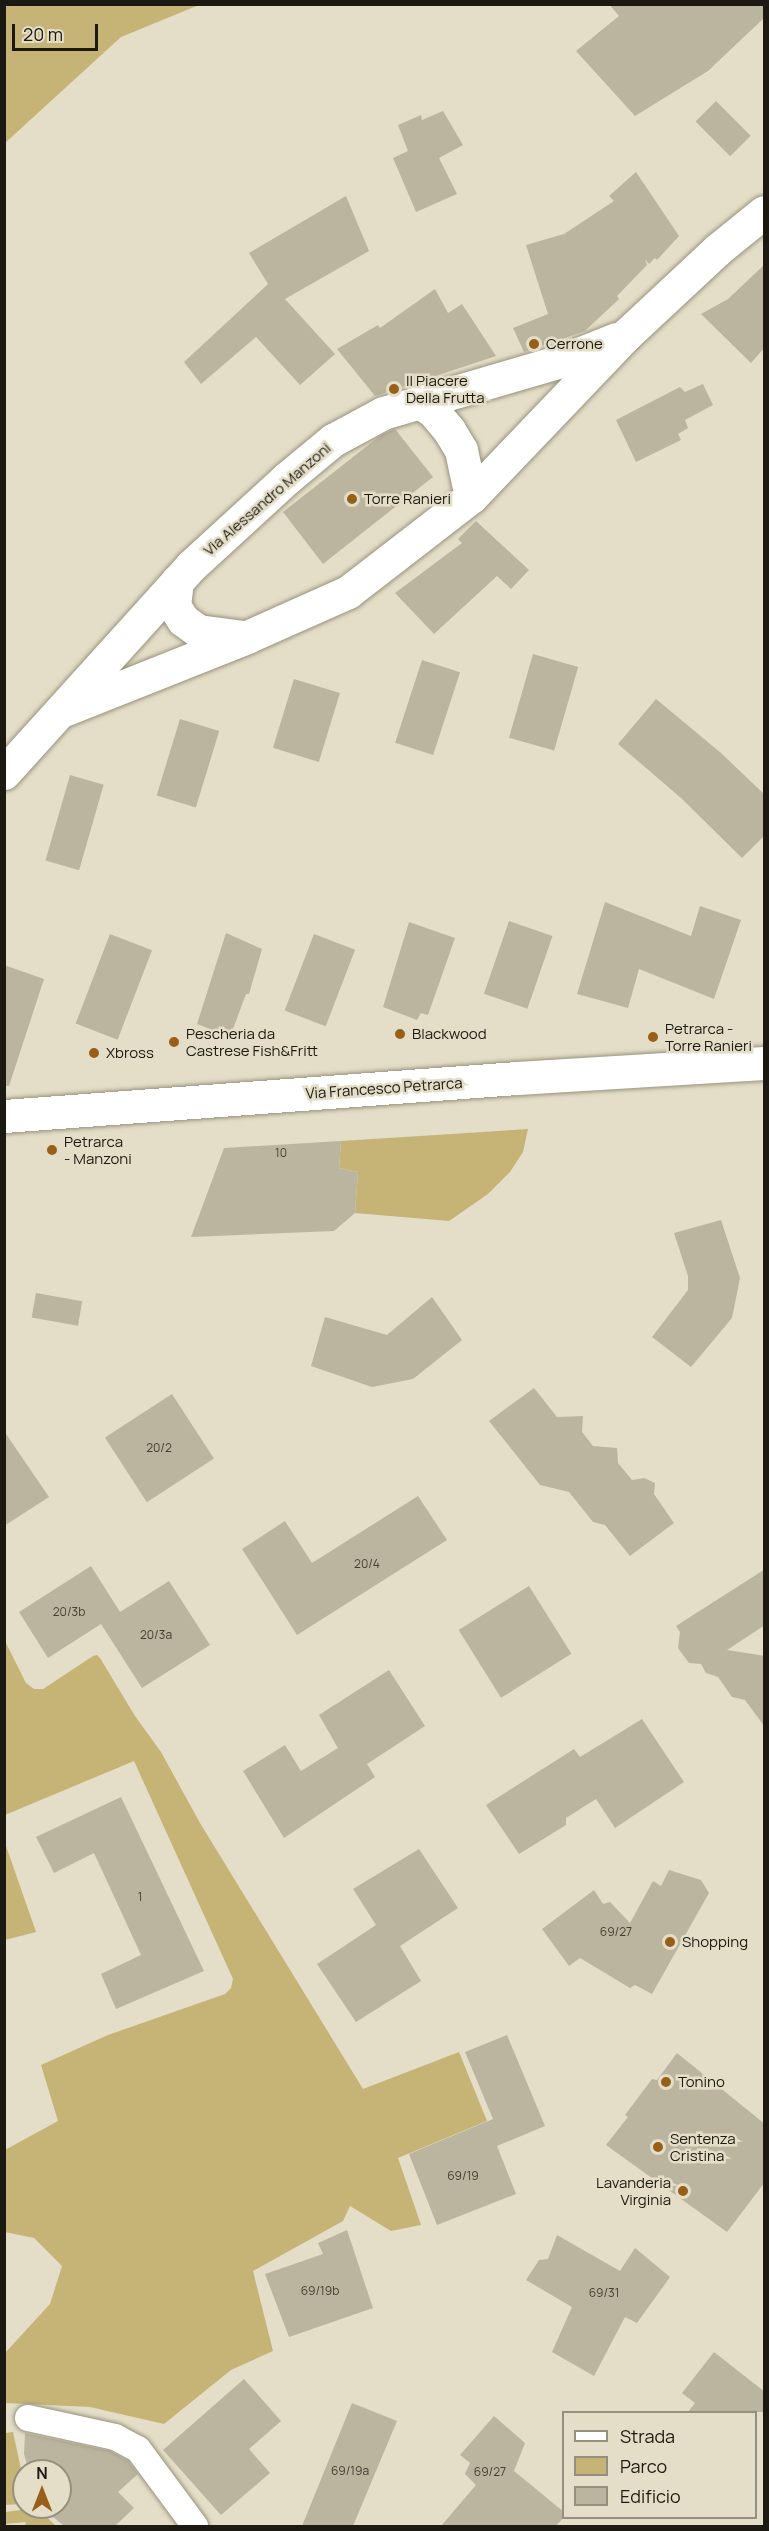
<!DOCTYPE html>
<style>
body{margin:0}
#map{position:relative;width:769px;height:2531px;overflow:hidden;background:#e4dec8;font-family:Manrope,sans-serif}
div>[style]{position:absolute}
.green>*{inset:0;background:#c6b477}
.building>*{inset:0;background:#bbb59f;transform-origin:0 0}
.roads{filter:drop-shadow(0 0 2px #98927d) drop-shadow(0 0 2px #98927d)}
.pedestrian>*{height:26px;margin:-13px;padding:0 13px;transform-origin:13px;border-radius:13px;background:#fff}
.tertiary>*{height:33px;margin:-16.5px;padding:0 16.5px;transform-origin:16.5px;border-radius:16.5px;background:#fff}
.dots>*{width:16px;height:16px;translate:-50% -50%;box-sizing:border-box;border:3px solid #e4dec8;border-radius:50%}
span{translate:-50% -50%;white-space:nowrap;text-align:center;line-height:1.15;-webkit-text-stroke:5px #e4dec8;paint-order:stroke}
.number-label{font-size:12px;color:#434034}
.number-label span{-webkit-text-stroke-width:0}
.poi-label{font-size:15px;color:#1b1911}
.left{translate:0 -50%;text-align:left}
.right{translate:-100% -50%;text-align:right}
.street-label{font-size:15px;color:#1b1911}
.frame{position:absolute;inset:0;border:6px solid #1b1911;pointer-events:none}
.legend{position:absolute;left:562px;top:2411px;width:195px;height:108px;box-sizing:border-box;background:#e4dec8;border:2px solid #948f7f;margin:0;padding:8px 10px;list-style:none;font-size:18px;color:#1b1911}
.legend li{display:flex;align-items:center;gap:12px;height:30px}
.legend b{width:30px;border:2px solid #948f7f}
.north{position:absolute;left:12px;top:2459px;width:60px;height:60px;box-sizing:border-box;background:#e4dec8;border:2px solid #948f7f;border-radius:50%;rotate:0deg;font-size:16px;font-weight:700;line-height:24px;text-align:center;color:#1b1911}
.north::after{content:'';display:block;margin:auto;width:21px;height:27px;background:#975f19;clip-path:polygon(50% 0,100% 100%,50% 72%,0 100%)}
.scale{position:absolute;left:12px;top:24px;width:86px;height:27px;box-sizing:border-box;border:3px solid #1b1911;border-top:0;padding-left:8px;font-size:18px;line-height:21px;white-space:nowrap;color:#1b1911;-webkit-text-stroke:4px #e4dec8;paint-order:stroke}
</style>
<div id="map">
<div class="green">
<i style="clip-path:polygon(5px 4px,199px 4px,199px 5px,121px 37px,5px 143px)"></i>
<i style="clip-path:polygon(528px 1129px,523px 1152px,510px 1172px,488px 1194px,449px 1221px,355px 1213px,358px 1172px,339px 1168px,341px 1141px)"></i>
<i style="clip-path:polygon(4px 1639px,26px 1683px,34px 1689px,43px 1689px,93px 1656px,97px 1655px,100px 1658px,135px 1716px,161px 1752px,200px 1823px,363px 2089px,459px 2052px,487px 2121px,398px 2158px,421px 2225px,391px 2231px,350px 2206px,343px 2221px,253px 2271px,273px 2351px,231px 2370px,164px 2424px,90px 2407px,5px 2403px,5px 2353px,50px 2304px,62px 2266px,34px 2238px,5px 2232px,5px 2150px,58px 2121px,41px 2065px,108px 2035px,225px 1994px,231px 1988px,233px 1979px,134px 1761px,5px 1815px)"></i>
<i style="clip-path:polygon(5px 1843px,36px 1932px,5px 1940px,4px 1940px)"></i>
<i style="clip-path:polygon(13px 2432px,24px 2483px,24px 2504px,5px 2505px,5px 2433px)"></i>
<i style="clip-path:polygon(37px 2508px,56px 2526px,25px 2526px,26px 2522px,5px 2524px,5px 2512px)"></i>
</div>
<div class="building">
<i style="clip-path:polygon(609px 4px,765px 4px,765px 17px,708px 71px,635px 116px,576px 51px,619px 16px)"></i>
<i style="left:716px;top:101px;width:49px;height:29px;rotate:45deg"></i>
<i style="clip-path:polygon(443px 111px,463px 145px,439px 158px,457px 194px,416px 212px,393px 158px,408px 151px,398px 125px,421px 115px,422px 120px)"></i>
<i style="clip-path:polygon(636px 172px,679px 236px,657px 260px,655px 258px,649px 264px,645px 259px,647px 265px,617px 296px,619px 299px,585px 331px,524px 352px,513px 328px,548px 314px,526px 245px,564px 234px,614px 201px,609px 196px)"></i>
<i style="clip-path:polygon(346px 196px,369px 251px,285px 299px,335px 354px,300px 385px,256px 337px,201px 384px,184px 362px,268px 284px,249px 253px)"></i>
<i style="clip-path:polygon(765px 264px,765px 347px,751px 363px,701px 314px,728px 299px)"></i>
<i style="clip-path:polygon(435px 289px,448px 313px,462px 304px,496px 356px,375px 396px,337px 349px,378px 325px,380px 328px)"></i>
<i style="clip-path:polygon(703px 384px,713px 405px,685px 420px,688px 428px,678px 434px,681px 440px,636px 462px,616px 420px,680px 387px,685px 392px)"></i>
<i style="clip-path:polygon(395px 429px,433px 477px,323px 564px,283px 512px,381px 435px)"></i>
<i style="clip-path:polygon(476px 521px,529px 570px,511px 589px,497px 576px,434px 634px,395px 593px,462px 543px,458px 539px)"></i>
<i style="left:533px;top:654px;width:47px;height:87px;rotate:16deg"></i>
<i style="left:422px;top:660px;width:40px;height:87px;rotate:18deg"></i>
<i style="left:294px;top:679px;width:48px;height:72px;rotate:17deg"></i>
<i style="clip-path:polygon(656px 699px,721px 753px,765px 795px,765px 835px,742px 858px,681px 798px,618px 744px)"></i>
<i style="left:180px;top:719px;width:41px;height:80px;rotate:17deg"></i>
<i style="left:70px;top:775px;width:35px;height:89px;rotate:16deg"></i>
<i style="clip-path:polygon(605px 902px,691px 936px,700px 906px,741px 920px,714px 999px,639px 969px,628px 1008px,577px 994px)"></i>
<i style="left:509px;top:921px;width:46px;height:77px;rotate:19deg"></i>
<i style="clip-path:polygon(409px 922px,455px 938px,428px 1015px,421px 1013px,417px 1020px,383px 1007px)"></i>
<i style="clip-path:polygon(226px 933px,262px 949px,249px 994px,246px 994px,230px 1037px,197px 1024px)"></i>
<i style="left:110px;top:934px;width:45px;height:96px;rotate:21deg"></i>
<i style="left:314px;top:934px;width:44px;height:82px;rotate:21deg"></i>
<i style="clip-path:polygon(4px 965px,44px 979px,9px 1086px,4px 1086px)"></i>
<i style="clip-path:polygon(341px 1141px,339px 1168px,358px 1172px,355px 1213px,334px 1231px,191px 1237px,224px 1148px)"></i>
<i style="clip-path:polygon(721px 1220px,740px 1278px,732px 1318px,691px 1367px,652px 1337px,688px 1290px,688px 1276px,674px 1233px)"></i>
<i style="left:36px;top:1293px;width:47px;height:25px;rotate:10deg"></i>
<i style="clip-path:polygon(432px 1297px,462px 1340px,413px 1379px,372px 1387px,311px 1366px,325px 1317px,387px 1335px)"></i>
<i style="clip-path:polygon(534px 1388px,557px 1417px,583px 1416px,582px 1432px,593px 1446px,617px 1448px,618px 1463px,632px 1480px,644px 1478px,655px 1483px,654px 1494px,674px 1523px,630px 1556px,605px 1525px,593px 1522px,569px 1492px,540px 1485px,489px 1421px)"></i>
<i style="left:172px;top:1394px;width:77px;height:80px;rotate:57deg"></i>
<i style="clip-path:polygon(4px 1431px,49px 1497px,4px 1526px)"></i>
<i style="clip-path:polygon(418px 1496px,447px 1540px,297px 1635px,242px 1549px,285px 1521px,312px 1563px)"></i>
<i style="clip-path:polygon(91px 1566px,120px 1612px,169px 1581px,210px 1645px,142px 1688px,101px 1624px,48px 1658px,19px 1612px)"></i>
<i style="clip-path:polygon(765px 1569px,765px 1625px,727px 1650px,765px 1656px,765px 1727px,745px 1700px,732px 1697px,718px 1677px,706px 1673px,701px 1664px,689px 1663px,678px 1648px,680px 1632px,676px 1626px)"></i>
<i style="left:529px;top:1586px;width:80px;height:83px;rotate:58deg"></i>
<i style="clip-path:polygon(389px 1670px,425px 1726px,367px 1764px,375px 1777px,284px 1838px,243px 1771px,285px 1745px,301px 1771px,338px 1748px,319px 1715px)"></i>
<i style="clip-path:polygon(642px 1719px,684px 1782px,615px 1828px,596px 1799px,566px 1818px,566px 1825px,519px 1854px,486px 1805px,574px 1749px,580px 1757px)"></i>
<i style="clip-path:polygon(121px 1797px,204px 1971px,116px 2009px,101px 1974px,141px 1955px,94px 1853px,54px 1873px,36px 1837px)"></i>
<i style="clip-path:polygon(419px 1849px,458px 1908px,400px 1946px,421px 1981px,356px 2022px,317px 1964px,376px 1925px,353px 1889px)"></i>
<i style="clip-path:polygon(669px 1870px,701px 1880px,709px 1893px,652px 1994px,635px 1985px,630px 1988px,580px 1958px,569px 1966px,542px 1929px,594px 1890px,603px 1904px,610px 1902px,630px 1923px,653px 1881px,661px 1886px)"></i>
<i style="clip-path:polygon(507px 2035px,545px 2126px,497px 2146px,516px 2194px,437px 2225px,409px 2154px,493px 2119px,465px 2052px)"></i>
<i style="clip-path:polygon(677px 2053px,765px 2124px,765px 2182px,727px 2232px,606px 2145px,628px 2117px,625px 2115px,652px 2079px,657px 2080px)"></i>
<i style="clip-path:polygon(347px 2230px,373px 2308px,289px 2337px,265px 2274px,323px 2254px,318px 2243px)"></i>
<i style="clip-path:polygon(557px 2235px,620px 2271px,635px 2248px,670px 2277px,637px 2323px,625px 2317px,594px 2376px,552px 2352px,572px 2307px,526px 2280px,539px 2260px,548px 2259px)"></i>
<i style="clip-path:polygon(714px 2352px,765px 2392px,765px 2412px,688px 2412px,695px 2403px,682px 2393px)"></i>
<i style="clip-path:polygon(244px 2379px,281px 2421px,249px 2449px,270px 2473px,221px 2515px,163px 2450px)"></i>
<i style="clip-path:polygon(352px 2403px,397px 2421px,353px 2526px,302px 2526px)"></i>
<i style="clip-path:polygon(494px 2416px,525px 2443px,514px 2471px,564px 2512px,564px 2517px,556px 2526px,441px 2526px,476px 2485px,465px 2474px,470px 2463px,460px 2455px)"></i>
<i style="clip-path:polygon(25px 2433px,110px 2451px,128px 2461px,138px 2474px,118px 2492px,134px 2508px,115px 2526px,64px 2526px,41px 2507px,60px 2507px,60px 2471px,29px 2471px,24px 2454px)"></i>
</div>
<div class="roads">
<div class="pedestrian">
<i style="left:28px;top:2418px;width:89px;rotate:12.3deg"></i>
<i style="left:115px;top:2437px;width:26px;rotate:28deg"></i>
<i style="left:138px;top:2449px;width:96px;rotate:53.5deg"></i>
</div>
<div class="tertiary">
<i style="left:419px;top:402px;width:17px;rotate:33deg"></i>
<i style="left:433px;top:411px;width:25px;rotate:50deg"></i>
<i style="left:449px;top:430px;width:23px;rotate:59deg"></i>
<i style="left:461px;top:450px;width:48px;rotate:78deg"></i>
<i style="left:177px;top:581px;width:25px;rotate:97deg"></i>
<i style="left:174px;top:606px;width:17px;rotate:57deg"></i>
<i style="left:183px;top:620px;width:19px;rotate:36deg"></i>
<i style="left:198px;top:631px;width:44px;rotate:7.8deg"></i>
<i style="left:64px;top:710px;width:197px;rotate:-21.7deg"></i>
<i style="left:247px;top:637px;width:111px;rotate:-24deg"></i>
<i style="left:348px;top:592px;width:155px;rotate:-37.7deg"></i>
<i style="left:471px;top:497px;width:224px;rotate:-46.3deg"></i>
<i style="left:626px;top:335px;width:125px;rotate:-43deg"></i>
<i style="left:717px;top:250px;width:60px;rotate:-39deg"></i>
<i style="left:4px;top:773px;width:279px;rotate:-47.9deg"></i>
<i style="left:191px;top:566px;width:130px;rotate:-42.5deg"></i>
<i style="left:287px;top:478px;width:60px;rotate:-39.6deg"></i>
<i style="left:333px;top:440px;width:57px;rotate:-28.4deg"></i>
<i style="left:383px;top:413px;width:185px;rotate:-16.3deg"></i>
<i style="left:561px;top:361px;width:59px;rotate:-21.8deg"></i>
<i style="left:4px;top:1116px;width:514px;rotate:-4.24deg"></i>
<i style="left:517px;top:1078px;width:247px;rotate:-3.5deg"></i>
</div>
</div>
<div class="dots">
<i style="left:534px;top:344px;background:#975f19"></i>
<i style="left:394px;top:389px;background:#975f19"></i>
<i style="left:352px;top:499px;background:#975f19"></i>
<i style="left:400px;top:1034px;background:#975f19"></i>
<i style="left:653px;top:1037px;background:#975f19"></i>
<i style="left:174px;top:1042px;background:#975f19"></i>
<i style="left:94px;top:1053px;background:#975f19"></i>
<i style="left:52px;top:1150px;background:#975f19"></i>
<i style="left:670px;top:1942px;background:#975f19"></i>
<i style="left:666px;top:2082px;background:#975f19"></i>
<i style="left:658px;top:2147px;background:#975f19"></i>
<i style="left:683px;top:2191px;background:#975f19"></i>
</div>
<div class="number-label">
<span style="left:281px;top:1153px">10</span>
<span style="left:159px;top:1448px">20/2</span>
<span style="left:367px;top:1564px">20/4</span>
<span style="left:69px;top:1612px">20/3b</span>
<span style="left:156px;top:1635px">20/3a</span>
<span style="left:140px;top:1897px">1</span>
<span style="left:616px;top:1932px">69/27</span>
<span style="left:463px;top:2176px">69/19</span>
<span style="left:320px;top:2291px">69/19b</span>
<span style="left:604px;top:2293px">69/31</span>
<span style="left:350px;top:2471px">69/19a</span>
<span style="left:490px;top:2472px">69/27</span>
</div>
<div class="poi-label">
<span class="left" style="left:546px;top:344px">Cerrone</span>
<span class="left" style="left:406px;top:389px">Il Piacere<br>Della Frutta</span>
<span class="left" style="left:364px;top:499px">Torre Ranieri</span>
<span class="left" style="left:665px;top:1037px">Petrarca -<br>Torre Ranieri</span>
<span class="left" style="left:186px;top:1042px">Pescheria da<br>Castrese Fish&amp;Fritt</span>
<span class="left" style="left:412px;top:1034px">Blackwood</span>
<span class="left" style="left:106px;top:1053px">Xbross</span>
<span class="left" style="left:64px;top:1150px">Petrarca<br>- Manzoni</span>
<span class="left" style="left:682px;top:1942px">Shopping</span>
<span class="left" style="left:678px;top:2082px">Tonino</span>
<span class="left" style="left:670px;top:2147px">Sentenza<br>Cristina</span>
<span class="right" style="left:671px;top:2191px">Lavanderia<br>Virginia</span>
</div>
<div class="street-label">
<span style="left:267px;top:499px;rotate:-41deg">Via Alessandro Manzoni</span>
<span style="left:384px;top:1088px;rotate:-4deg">Via Francesco Petrarca</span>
</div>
<div class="frame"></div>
<ul class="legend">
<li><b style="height:8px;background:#fff"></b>Strada</li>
<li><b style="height:16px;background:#c6b477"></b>Parco</li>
<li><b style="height:16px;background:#bbb59f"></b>Edificio</li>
</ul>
<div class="north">N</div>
<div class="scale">20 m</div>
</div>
